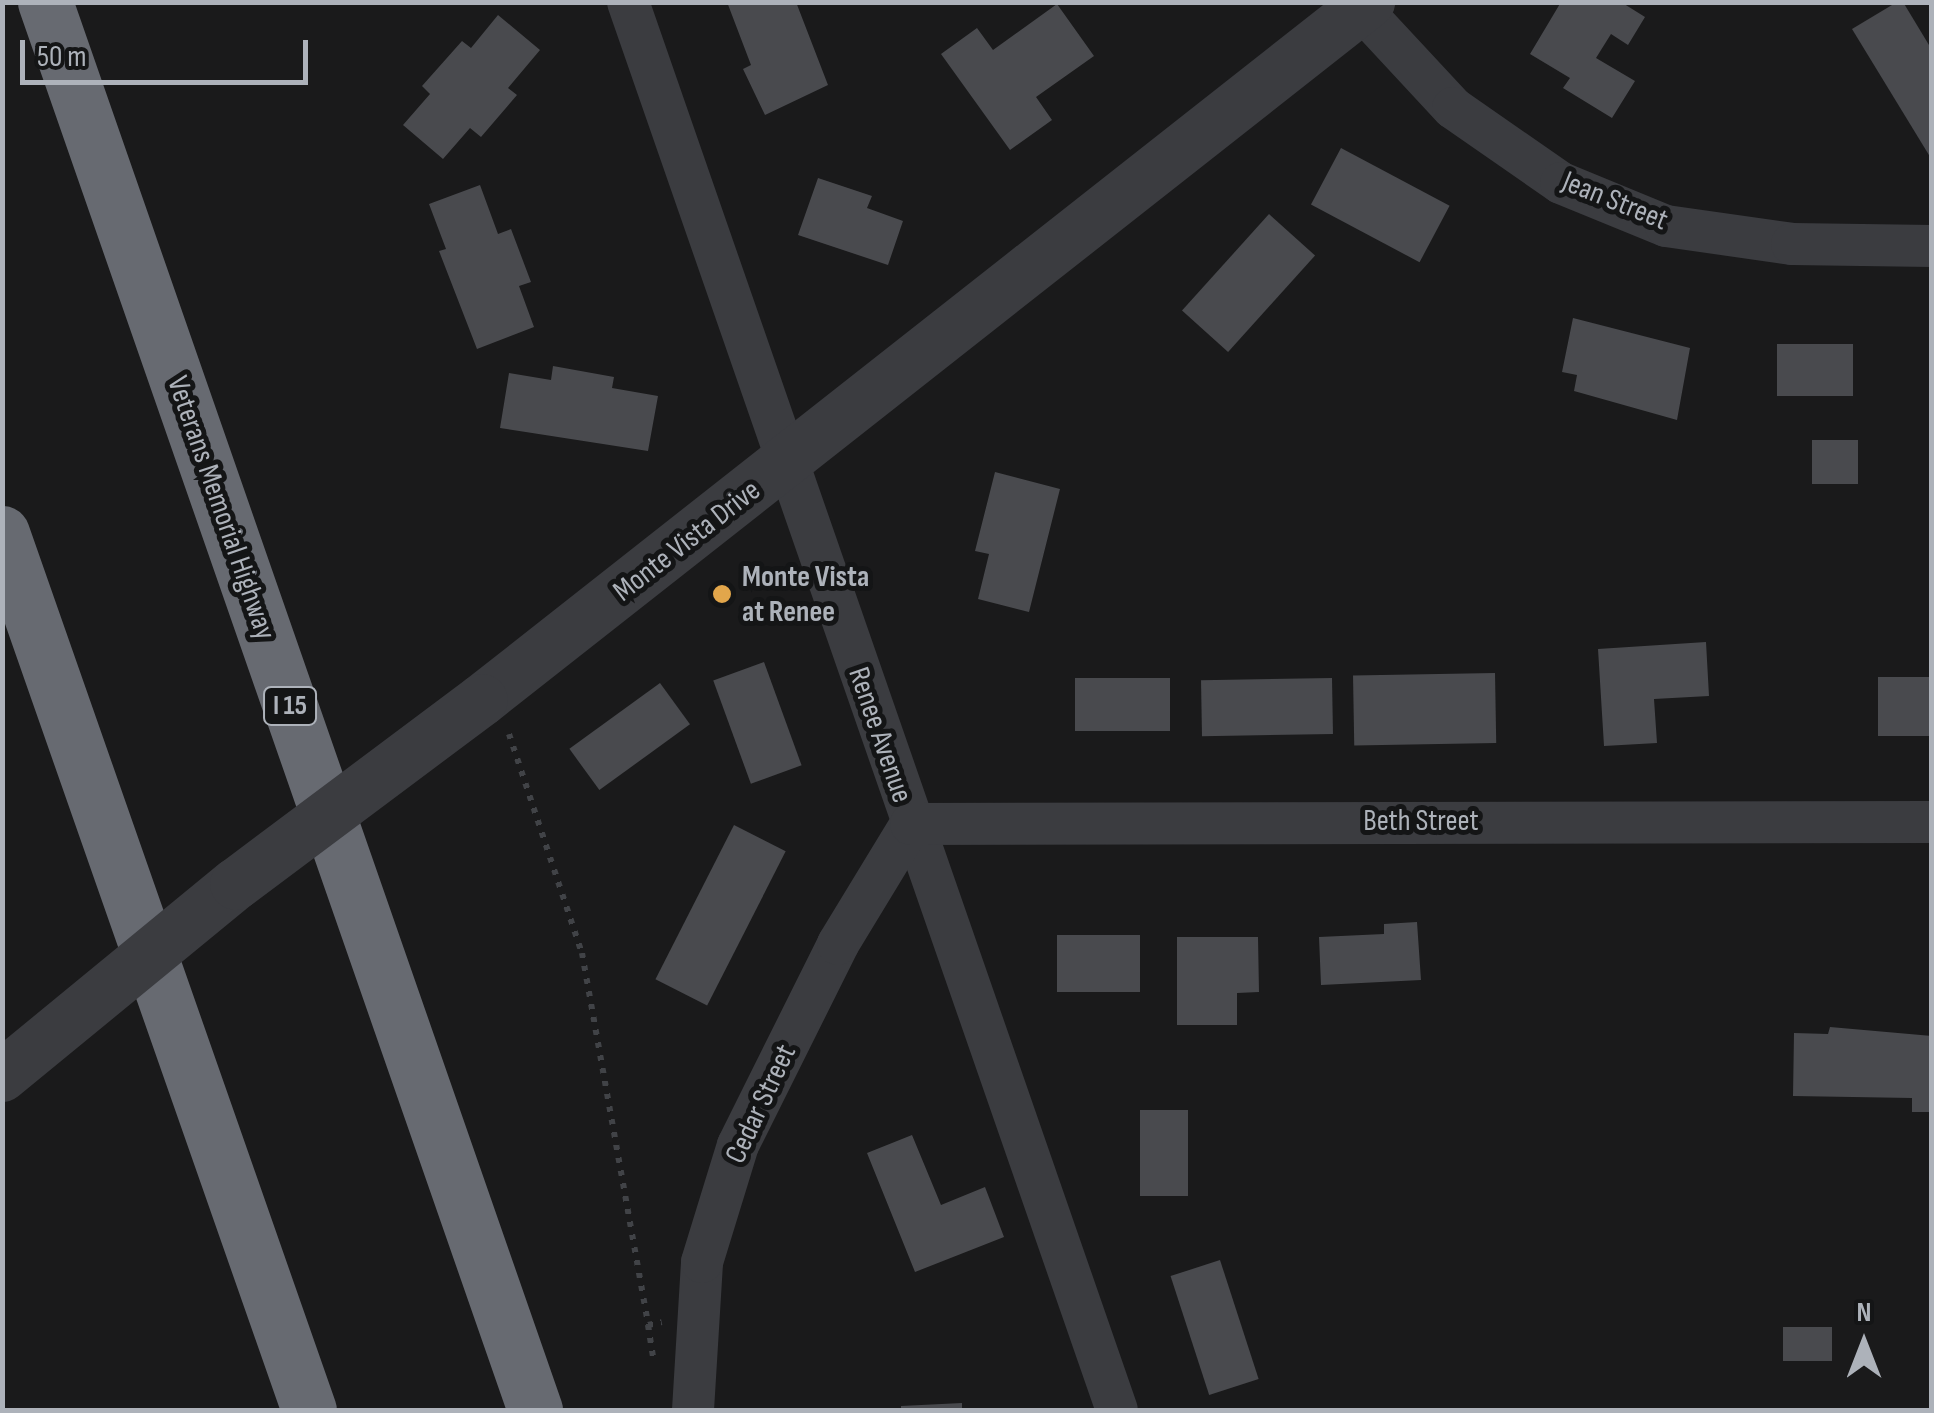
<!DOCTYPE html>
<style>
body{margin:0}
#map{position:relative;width:1934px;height:1413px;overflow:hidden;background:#1a1a1b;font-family:"Sofia Sans Condensed",sans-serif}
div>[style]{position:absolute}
.building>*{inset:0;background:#494a4e;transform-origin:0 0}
.path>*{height:6px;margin-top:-3px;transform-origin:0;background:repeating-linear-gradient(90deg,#414347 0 5px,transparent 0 13px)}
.minor>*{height:42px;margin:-21px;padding:0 21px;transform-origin:21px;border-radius:21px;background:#3b3c40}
.tertiary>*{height:52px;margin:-26px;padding:0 26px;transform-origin:26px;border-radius:26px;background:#3b3c40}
.motorway>*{height:55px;margin:-27.5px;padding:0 27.5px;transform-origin:27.5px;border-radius:27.5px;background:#676a71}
.tertiary-bridge>*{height:52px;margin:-26px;padding:0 26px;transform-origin:26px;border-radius:26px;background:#3b3c40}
.dots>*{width:28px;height:28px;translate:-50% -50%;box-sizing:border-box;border:5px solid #141516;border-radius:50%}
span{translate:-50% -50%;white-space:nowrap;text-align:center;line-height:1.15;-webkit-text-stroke:10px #141516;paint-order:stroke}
.shield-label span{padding:2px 8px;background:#141516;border:2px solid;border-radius:8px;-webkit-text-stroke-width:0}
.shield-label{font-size:28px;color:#adb2ba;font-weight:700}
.street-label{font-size:30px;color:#adb2ba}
.poi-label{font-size:30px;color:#adb2ba;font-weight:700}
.left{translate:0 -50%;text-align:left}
.frame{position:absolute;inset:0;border:5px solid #adb2ba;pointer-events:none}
.north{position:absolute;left:1814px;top:1293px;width:100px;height:100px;-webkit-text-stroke:8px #141516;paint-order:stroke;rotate:0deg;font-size:28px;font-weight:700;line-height:40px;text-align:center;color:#adb2ba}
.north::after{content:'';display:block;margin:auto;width:35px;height:45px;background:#adb2ba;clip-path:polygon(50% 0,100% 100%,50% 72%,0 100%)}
.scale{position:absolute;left:20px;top:40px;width:288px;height:45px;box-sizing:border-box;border:5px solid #adb2ba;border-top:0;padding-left:12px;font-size:30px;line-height:35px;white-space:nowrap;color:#adb2ba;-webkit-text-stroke:8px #141516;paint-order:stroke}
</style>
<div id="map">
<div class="building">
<i style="clip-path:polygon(727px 2px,796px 2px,828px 85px,765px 115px,743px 69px,751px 65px)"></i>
<i style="clip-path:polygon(1561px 2px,1621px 2px,1645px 17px,1628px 45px,1611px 34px,1596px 58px,1635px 81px,1612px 118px,1563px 88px,1570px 78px,1530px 54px)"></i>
<i style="clip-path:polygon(1897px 2px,1903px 2px,1932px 50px,1932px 160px,1852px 29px)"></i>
<i style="clip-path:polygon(1057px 4px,1094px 56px,1036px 97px,1052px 120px,1010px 150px,941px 54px,977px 28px,993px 50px)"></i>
<i style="clip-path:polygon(498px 15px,540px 50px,508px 88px,517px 95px,481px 137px,470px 128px,443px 159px,403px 125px,430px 94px,422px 86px,462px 41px,471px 48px)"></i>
<i style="left:1341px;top:148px;width:123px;height:64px;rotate:28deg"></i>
<i style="clip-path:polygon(818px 178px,872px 196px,867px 208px,903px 221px,888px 265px,798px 235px)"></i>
<i style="clip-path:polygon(480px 185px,498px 234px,511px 229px,531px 282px,519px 286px,534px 327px,477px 349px,439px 251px,446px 249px,429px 204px)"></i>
<i style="left:1269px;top:214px;width:62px;height:130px;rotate:42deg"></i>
<i style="clip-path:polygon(1573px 318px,1690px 348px,1677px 420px,1574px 391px,1577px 375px,1562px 372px)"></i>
<i style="left:1777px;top:344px;width:76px;height:52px"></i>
<i style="clip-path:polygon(553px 366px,614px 377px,612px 388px,658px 396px,648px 451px,500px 428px,509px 373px,551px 380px)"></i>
<i style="left:1812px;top:440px;width:46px;height:44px"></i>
<i style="clip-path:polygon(995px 472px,1060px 489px,1029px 612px,978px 599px,989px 554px,975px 551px)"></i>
<i style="clip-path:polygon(1706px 642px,1709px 696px,1654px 699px,1657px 743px,1604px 746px,1598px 649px)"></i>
<i style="left:764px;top:662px;width:110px;height:54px;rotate:70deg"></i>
<i style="left:1495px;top:673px;width:70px;height:142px;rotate:89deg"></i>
<i style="left:1932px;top:677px;width:59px;height:54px;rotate:90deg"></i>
<i style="left:1170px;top:678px;width:53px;height:95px;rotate:90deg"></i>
<i style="left:1332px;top:678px;width:56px;height:131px;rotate:89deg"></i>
<i style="left:660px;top:683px;width:51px;height:112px;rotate:54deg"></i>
<i style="left:734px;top:825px;width:58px;height:173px;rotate:27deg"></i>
<i style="clip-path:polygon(1417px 922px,1421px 980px,1321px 985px,1319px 937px,1384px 934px,1384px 924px)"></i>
<i style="left:1057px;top:935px;width:83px;height:57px"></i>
<i style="clip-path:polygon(1177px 937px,1258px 937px,1259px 992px,1237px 993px,1237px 1025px,1177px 1025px)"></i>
<i style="clip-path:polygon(1830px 1027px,1932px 1036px,1932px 1112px,1912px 1112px,1912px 1098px,1793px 1096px,1794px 1033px,1828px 1034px)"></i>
<i style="left:1140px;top:1110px;width:48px;height:86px"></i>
<i style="clip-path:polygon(912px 1135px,941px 1205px,985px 1187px,1004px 1237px,915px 1272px,867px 1153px)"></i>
<i style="left:1220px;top:1260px;width:125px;height:52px;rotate:72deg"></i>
<i style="left:1783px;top:1327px;width:49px;height:34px"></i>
<i style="clip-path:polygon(962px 1403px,962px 1410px,901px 1410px,901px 1406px)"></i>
</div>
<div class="path">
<i style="left:509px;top:734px;width:231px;rotate:71.6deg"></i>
<i style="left:582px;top:953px;width:378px;rotate:79.9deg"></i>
<i style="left:648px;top:1325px;width:14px;rotate:-12deg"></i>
<i style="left:648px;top:1325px;width:33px;rotate:81deg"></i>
</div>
<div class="minor">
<i style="left:628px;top:2px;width:1490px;rotate:70.85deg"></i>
<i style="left:1361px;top:9px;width:135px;rotate:47.1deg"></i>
<i style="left:1453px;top:108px;width:131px;rotate:34.8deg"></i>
<i style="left:1561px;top:183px;width:113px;rotate:22.3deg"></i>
<i style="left:1666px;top:226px;width:127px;rotate:8.1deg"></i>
<i style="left:1792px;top:244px;width:140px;rotate:0.8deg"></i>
<i style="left:693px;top:1410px;width:148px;rotate:-86.5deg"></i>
<i style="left:702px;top:1262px;width:122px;rotate:-72.9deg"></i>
<i style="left:738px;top:1145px;width:225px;rotate:-63.5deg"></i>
<i style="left:838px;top:944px;width:140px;rotate:-58.7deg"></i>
<i style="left:911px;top:824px;width:1021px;rotate:-0.11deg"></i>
</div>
<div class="tertiary">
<i style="left:482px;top:700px;width:1129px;rotate:-38.2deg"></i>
</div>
<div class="motorway">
<i style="left:45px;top:2px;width:1491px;rotate:70.81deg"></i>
<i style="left:2px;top:533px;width:929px;rotate:70.71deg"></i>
</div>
<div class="tertiary-bridge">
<i style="left:2px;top:1076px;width:303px;rotate:-39.4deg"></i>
<i style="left:236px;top:884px;width:307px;rotate:-36.8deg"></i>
</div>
<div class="dots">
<i style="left:722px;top:594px;background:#e2a64b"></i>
</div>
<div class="shield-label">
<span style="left:290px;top:706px">I 15</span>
</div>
<div class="street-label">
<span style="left:1615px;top:201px;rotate:22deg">Jean Street</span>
<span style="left:221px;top:508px;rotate:71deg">Veterans Memorial Highway</span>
<span style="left:687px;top:541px;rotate:-38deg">Monte Vista Drive</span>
<span style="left:880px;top:735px;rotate:71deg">Renee Avenue</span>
<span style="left:1421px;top:821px">Beth Street</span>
<span style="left:761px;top:1104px;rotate:-65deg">Cedar Street</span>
</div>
<div class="poi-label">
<span class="left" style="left:742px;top:594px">Monte Vista<br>at Renee</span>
</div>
<div class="frame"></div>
<div class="north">N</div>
<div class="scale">50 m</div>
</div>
